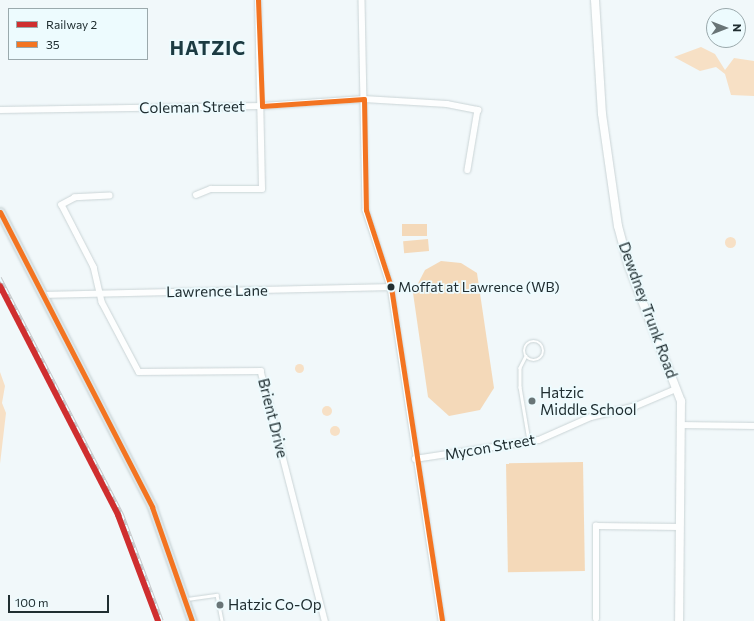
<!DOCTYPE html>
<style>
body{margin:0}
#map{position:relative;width:754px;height:621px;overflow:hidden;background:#f1f8fa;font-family:Commissioner,sans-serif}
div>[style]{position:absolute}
.green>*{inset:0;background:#f4d9b9;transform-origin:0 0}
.water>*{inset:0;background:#f7e0c5}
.round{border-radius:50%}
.roads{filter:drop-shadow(0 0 1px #cad4d6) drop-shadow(0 0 1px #cad4d6)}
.lane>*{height:2.5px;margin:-1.25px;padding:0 1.25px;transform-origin:1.25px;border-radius:1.25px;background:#fdfefe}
.lane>.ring{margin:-1.25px;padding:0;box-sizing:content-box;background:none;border:2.5px solid #fdfefe;border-radius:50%}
.street>*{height:5.5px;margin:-2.75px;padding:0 2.75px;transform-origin:2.75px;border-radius:2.75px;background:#fdfefe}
.secondary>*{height:8px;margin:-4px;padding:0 4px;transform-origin:4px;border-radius:4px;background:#fdfefe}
.primary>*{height:9px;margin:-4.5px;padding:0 4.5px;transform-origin:4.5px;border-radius:4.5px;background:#dde6e8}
.rail>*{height:3.5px;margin-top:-1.75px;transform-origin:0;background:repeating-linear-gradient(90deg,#edfbfe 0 6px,#c6c8ca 0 12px);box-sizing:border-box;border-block:1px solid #c6c8ca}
.bus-1>*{height:5px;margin:-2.5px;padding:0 2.5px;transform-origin:2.5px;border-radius:2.5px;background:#f37421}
.rail-1>*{height:6px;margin:-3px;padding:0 3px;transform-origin:3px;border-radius:3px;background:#cf2e2f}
.dots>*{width:11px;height:11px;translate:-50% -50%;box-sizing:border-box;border:2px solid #edfbfe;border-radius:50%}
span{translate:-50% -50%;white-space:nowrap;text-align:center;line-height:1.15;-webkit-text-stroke:3.5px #edfbfe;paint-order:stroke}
.bus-label{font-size:14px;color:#202e31}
.left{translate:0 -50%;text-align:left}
.street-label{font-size:15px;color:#202e31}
.poi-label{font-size:15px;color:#202e31}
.district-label{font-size:19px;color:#1c3b42;font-weight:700;letter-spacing:1px}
.legend{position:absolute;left:8px;top:8px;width:140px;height:52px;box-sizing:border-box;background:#edfbfe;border:1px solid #9ba9ac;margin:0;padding:5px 7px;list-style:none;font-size:12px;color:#202e31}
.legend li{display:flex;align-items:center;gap:8px;height:20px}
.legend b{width:20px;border:1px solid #9ba9ac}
.north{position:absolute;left:706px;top:8px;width:40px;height:40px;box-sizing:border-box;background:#edfbfe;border:1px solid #9ba9ac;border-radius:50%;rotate:90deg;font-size:11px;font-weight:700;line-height:16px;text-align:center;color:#202e31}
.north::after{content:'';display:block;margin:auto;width:14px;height:18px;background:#697577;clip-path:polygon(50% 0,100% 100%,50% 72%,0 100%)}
.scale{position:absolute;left:8px;top:595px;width:101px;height:18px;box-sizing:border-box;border:2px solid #202e31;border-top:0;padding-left:5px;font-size:12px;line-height:14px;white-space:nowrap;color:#202e31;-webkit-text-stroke:3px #edfbfe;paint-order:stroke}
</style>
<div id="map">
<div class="green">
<i style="left:427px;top:224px;width:12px;height:25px;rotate:90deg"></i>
<i style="left:428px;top:239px;width:12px;height:25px;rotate:85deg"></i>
<i style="clip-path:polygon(441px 261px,461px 263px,477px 273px,494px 388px,480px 410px,449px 416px,428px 397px,413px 293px,425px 270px)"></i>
<i style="left:583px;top:462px;width:109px;height:77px;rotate:89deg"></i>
</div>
<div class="water">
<i style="clip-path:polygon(701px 47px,715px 54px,725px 70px,734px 58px,754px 61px,754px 96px,731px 95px,725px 74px,716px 67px,700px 71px,674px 57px)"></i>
<i class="round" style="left:724.5px;top:236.5px;width:11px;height:11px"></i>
<i class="round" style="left:294.5px;top:363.5px;width:9px;height:9px"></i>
<i style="clip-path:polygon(0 372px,5px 386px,2px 403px,6px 413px,0 464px)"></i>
<i class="round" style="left:322px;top:406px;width:10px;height:10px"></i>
<i class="round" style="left:330px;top:426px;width:10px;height:10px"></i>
</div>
<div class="roads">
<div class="lane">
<i class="ring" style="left:524px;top:341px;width:17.5px;height:17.5px"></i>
<i style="left:526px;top:356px;width:13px;rotate:117deg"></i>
<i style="left:520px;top:368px;width:19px;rotate:90deg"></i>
<i style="left:520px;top:387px;width:55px;rotate:80.5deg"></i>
<i style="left:187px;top:599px;width:30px;rotate:-8deg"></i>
<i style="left:217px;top:595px;width:26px;rotate:79deg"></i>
</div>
<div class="street">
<i style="left:362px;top:0;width:210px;rotate:88.9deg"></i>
<i style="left:366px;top:210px;width:81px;rotate:72deg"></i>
<i style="left:391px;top:287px;width:338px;rotate:81.3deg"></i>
<i style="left:0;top:110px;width:262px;rotate:-0.9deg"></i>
<i style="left:262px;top:106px;width:102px;rotate:-3.9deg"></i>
<i style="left:364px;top:99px;width:83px;rotate:3.4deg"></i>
<i style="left:447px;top:104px;width:32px;rotate:11deg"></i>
<i style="left:478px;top:110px;width:61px;rotate:99.5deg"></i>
<i style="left:196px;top:195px;width:16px;rotate:-22deg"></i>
<i style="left:211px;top:189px;width:51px"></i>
<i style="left:262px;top:189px;width:189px;rotate:-91.2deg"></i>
<i style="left:110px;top:196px;width:35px;rotate:177deg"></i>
<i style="left:75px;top:198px;width:15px;rotate:152deg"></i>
<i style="left:62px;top:205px;width:70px;rotate:62.7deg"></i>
<i style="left:94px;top:267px;width:36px;rotate:77deg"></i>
<i style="left:102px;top:302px;width:79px;rotate:62.1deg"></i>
<i style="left:139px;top:372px;width:122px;rotate:-0.5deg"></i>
<i style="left:261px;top:371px;width:258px;rotate:75.6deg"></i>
<i style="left:43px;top:295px;width:348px;rotate:-1.3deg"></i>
<i style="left:681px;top:425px;width:73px;rotate:0.8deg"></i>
<i style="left:415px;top:459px;width:125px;rotate:-8.7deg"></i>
<i style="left:539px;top:440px;width:57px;rotate:-23.9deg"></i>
<i style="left:591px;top:417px;width:46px;rotate:-13.7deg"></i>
<i style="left:636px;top:406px;width:43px;rotate:-23deg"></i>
<i style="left:596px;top:619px;width:93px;rotate:-90deg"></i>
<i style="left:596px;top:526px;width:84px;rotate:0.7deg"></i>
</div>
<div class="secondary">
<i style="left:595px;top:0;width:114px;rotate:86.5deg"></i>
<i style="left:602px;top:114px;width:113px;rotate:81.9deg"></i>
<i style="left:618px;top:226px;width:39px;rotate:75deg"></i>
<i style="left:628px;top:264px;width:147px;rotate:68.9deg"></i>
<i style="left:681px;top:401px;width:220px;rotate:90.5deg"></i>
</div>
<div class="primary">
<i style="left:0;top:212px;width:332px;rotate:62.7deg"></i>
<i style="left:152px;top:507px;width:121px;rotate:70.7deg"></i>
</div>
</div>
<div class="rail">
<i style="left:0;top:278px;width:266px;rotate:62.7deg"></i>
<i style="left:122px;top:514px;width:114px;rotate:69.5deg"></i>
</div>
<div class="bus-1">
<i style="left:258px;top:0;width:106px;rotate:87.8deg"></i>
<i style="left:262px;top:106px;width:102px;rotate:-3.9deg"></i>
<i style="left:364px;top:99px;width:111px;rotate:89deg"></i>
<i style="left:366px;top:210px;width:81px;rotate:72deg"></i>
<i style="left:391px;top:287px;width:338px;rotate:81.3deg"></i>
<i style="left:0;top:212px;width:332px;rotate:62.7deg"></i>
<i style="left:152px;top:507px;width:121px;rotate:70.7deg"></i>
</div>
<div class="rail-1">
<i style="left:0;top:286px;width:258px;rotate:62.7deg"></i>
<i style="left:118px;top:515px;width:113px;rotate:69.3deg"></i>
</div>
<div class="dots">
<i style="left:391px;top:287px;background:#202e31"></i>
<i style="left:532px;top:401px;background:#697577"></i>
<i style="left:220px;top:605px;background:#697577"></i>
</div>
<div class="bus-label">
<span class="left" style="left:398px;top:287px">Moffat at Lawrence (WB)</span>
</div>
<div class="street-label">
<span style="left:192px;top:107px;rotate:-1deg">Coleman Street</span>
<span style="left:217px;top:291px;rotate:-1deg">Lawrence Lane</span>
<span style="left:648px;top:310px;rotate:70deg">Dewdney Trunk Road</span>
<span style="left:273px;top:418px;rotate:76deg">Brient Drive</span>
<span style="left:490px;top:447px;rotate:-10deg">Mycon Street</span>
</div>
<div class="poi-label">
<span class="left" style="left:540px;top:401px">Hatzic<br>Middle School</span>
<span class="left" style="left:228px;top:605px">Hatzic Co-Op</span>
</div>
<div class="district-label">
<span style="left:208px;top:48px">HATZIC</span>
</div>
<ul class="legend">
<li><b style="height:5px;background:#cf2e2f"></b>Railway 2</li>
<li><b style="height:5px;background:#f37421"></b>35</li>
</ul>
<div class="north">N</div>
<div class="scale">100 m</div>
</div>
